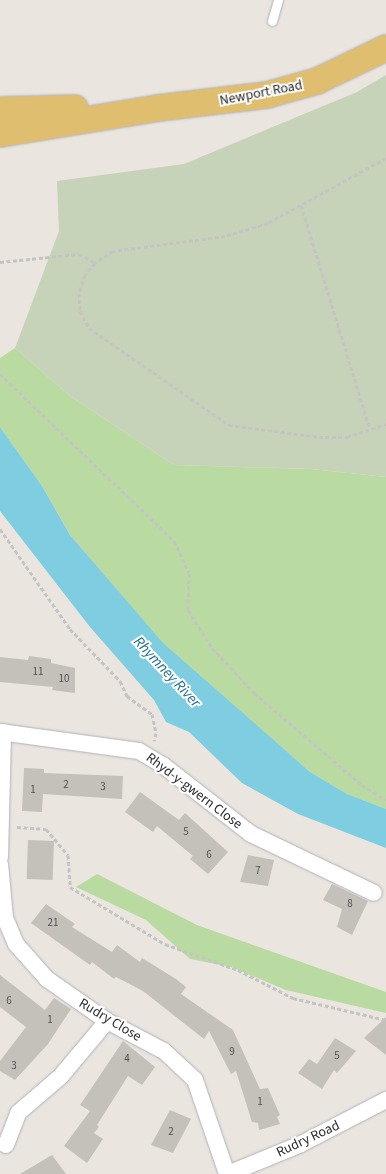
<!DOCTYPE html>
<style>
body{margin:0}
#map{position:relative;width:386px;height:1174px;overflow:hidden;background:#ebe5df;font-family:"Source Sans 3",sans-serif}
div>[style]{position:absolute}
.green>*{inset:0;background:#b9dba2}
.cemetery>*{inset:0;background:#c7d3b8}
.water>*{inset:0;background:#7fcde0}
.building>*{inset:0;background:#c4c0ba;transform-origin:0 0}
.path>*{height:3px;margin-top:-1.5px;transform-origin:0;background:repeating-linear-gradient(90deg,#c4c4c4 0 4px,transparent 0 6.5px)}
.roads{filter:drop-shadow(0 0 1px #afb2ba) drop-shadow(0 0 1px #afb2ba)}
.lane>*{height:9px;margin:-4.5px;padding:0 4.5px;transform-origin:4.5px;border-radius:4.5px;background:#fff}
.street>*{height:16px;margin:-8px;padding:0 8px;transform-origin:8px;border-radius:8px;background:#fff}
.primary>*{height:26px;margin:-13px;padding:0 13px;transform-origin:13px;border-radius:13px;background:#e0be6f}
span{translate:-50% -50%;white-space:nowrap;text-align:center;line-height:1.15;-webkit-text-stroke:4px #fff;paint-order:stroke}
.number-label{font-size:11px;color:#51504f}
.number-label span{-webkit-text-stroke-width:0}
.street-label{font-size:14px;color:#2b2b2b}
.water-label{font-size:15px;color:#1e6d8c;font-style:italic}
</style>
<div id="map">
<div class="green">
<i style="clip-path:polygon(15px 348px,70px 396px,174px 465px,311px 469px,386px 477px,386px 809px,347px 794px,310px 772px,163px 644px,70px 535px,42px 486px,0 427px,0 358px)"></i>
<i style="clip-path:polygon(97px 874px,197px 925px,386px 992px,386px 1013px,286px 990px,231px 967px,190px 959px,146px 920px,76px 887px)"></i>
</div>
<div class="cemetery">
<i style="clip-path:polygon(386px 75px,386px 477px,311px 469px,174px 465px,70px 396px,15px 348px,59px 231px,57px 181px,184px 164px,357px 92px)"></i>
</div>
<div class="water">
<i style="clip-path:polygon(0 427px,42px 486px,70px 535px,163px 643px,310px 772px,347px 794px,386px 809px,386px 848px,298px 814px,242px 783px,189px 732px,166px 722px,154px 700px,90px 627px,0 511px)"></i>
</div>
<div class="building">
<i style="clip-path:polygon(29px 656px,51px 659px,51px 663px,75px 668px,75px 693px,52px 690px,53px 687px,0 682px,0 657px,28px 660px)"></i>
<i style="clip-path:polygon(24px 768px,44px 769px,44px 773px,123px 776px,122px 799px,43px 794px,42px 812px,22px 811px)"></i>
<i style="clip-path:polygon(140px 792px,179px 820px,185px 813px,228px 852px,208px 874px,190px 859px,193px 856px,157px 826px,153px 832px,125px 812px)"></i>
<i style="left:28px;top:840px;width:26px;height:39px;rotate:2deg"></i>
<i style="clip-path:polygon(248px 855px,274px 860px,268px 886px,240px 882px)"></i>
<i style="clip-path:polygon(332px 884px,368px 901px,352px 935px,337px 927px,342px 909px,323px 900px)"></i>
<i style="clip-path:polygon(46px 904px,75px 924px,72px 927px,112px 952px,117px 945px,140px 962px,142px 958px,176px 979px,186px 987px,181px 994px,233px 1030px,260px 1089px,268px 1088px,280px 1115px,277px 1117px,280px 1124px,259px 1130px,258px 1123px,252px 1122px,236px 1071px,231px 1074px,209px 1031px,204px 1039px,143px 991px,116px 977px,114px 979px,92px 962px,90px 965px,31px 923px)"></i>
<i style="clip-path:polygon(0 975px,45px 1010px,54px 998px,71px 1009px,48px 1044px,15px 1080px,0 1071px,0 1061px,26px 1027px,0 1007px)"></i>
<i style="clip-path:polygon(386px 1017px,386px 1055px,364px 1038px)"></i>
<i style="clip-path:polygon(335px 1038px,356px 1051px,337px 1073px,334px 1070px,322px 1089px,298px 1073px,309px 1059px,317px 1064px)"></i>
<i style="clip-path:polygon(123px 1041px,155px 1067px,142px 1085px,128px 1076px,97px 1125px,99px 1127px,94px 1133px,103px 1139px,87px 1163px,64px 1146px,90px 1111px,80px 1105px)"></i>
<i style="clip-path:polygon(170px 1110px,191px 1119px,173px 1153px,151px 1145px)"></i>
<i style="clip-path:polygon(52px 1155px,66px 1174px,20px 1174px)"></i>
</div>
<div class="path">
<i style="left:386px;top:158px;width:135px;rotate:151.2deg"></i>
<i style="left:268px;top:223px;width:45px;rotate:163.2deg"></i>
<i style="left:225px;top:236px;width:113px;rotate:172.4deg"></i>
<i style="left:113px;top:251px;width:22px;rotate:146deg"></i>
<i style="left:95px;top:263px;width:16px;rotate:130deg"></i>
<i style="left:85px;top:275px;width:19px;rotate:108deg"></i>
<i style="left:79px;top:293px;width:18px;rotate:87deg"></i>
<i style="left:80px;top:311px;width:19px;rotate:62deg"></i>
<i style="left:89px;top:328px;width:170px;rotate:34.7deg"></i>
<i style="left:229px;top:425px;width:91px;rotate:7.6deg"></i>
<i style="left:319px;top:437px;width:28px"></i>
<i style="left:347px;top:437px;width:41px;rotate:-18.4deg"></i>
<i style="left:301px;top:205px;width:234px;rotate:72.9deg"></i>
<i style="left:0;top:262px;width:79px;rotate:-5.8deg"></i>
<i style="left:79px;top:254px;width:18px;rotate:29deg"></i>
<i style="left:0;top:374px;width:241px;rotate:43.8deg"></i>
<i style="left:174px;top:541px;width:35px;rotate:65deg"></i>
<i style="left:189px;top:573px;width:37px;rotate:92deg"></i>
<i style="left:188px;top:610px;width:45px;rotate:57.7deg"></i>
<i style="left:212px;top:648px;width:62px;rotate:47deg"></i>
<i style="left:254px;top:693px;width:142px;rotate:40.4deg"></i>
<i style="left:362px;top:785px;width:28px;rotate:32deg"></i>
<i style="left:0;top:529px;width:122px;rotate:55deg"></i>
<i style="left:70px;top:629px;width:72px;rotate:46.1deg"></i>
<i style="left:120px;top:681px;width:17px;rotate:65deg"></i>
<i style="left:127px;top:696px;width:31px;rotate:36deg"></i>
<i style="left:152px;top:714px;width:19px;rotate:78deg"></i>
<i style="left:156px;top:733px;width:8px;rotate:104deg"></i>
<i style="left:17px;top:827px;width:29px;rotate:4deg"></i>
<i style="left:46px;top:829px;width:34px;rotate:50deg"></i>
<i style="left:68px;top:855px;width:32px;rotate:86deg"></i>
<i style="left:70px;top:887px;width:111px;rotate:31deg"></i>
<i style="left:165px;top:944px;width:77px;rotate:19.6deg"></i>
<i style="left:238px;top:970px;width:62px;rotate:27deg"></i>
<i style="left:293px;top:998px;width:96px;rotate:13.3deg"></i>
</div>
<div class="roads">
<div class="lane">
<i style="left:272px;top:21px;width:22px;rotate:-74deg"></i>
</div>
<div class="street">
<i style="left:0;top:732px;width:140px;rotate:7.8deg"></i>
<i style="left:139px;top:751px;width:29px;rotate:31deg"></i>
<i style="left:164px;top:766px;width:110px;rotate:38deg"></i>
<i style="left:251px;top:834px;width:136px;rotate:25.6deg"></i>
<i style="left:0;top:857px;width:125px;rotate:-88.6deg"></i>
<i style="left:0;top:864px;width:54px;rotate:84.7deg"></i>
<i style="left:5px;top:918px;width:28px;rotate:67deg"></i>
<i style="left:16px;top:944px;width:47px;rotate:48.5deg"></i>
<i style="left:47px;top:979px;width:73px;rotate:35deg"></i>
<i style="left:107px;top:1021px;width:64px;rotate:27.8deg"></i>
<i style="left:164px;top:1051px;width:42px;rotate:43.1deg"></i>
<i style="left:195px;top:1080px;width:99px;rotate:71.2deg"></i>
<i style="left:6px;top:1145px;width:34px;rotate:-69deg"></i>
<i style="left:18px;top:1113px;width:57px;rotate:-40.7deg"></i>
<i style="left:61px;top:1076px;width:72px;rotate:-50.1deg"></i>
<i style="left:228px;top:1174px;width:79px;rotate:-22.3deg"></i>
<i style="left:301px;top:1144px;width:96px;rotate:-27.4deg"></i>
</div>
<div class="primary">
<i style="left:0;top:110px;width:75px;rotate:-1.5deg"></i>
<i style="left:0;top:134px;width:160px;rotate:-9.3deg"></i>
<i style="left:158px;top:108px;width:110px;rotate:-6.8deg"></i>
<i style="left:267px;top:95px;width:52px;rotate:-15.6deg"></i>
<i style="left:317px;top:81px;width:76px;rotate:-25.6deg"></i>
</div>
</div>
<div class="number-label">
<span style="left:38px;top:672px">11</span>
<span style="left:64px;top:679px">10</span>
<span style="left:66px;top:785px">2</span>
<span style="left:103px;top:787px">3</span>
<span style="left:33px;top:790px">1</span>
<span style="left:186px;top:832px">5</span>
<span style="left:209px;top:855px">6</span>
<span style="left:258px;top:871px">7</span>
<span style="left:350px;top:904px">8</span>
<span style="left:53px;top:923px">21</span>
<span style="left:9px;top:1001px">6</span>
<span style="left:50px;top:1020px">1</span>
<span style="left:232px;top:1052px">9</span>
<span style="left:337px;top:1056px">5</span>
<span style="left:127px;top:1059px">4</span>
<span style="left:14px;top:1066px">3</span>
<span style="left:260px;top:1102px">1</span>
<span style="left:171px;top:1132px">2</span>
</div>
<div class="street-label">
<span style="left:261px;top:93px;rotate:-11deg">Newport Road</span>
<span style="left:194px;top:791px;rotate:37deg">Rhyd-y-gwern Close</span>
<span style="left:110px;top:1020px;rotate:31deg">Rudry Close</span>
<span style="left:308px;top:1139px;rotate:-25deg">Rudry Road</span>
</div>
<div class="water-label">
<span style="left:167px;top:672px;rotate:47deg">Rhymney River</span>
</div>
</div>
